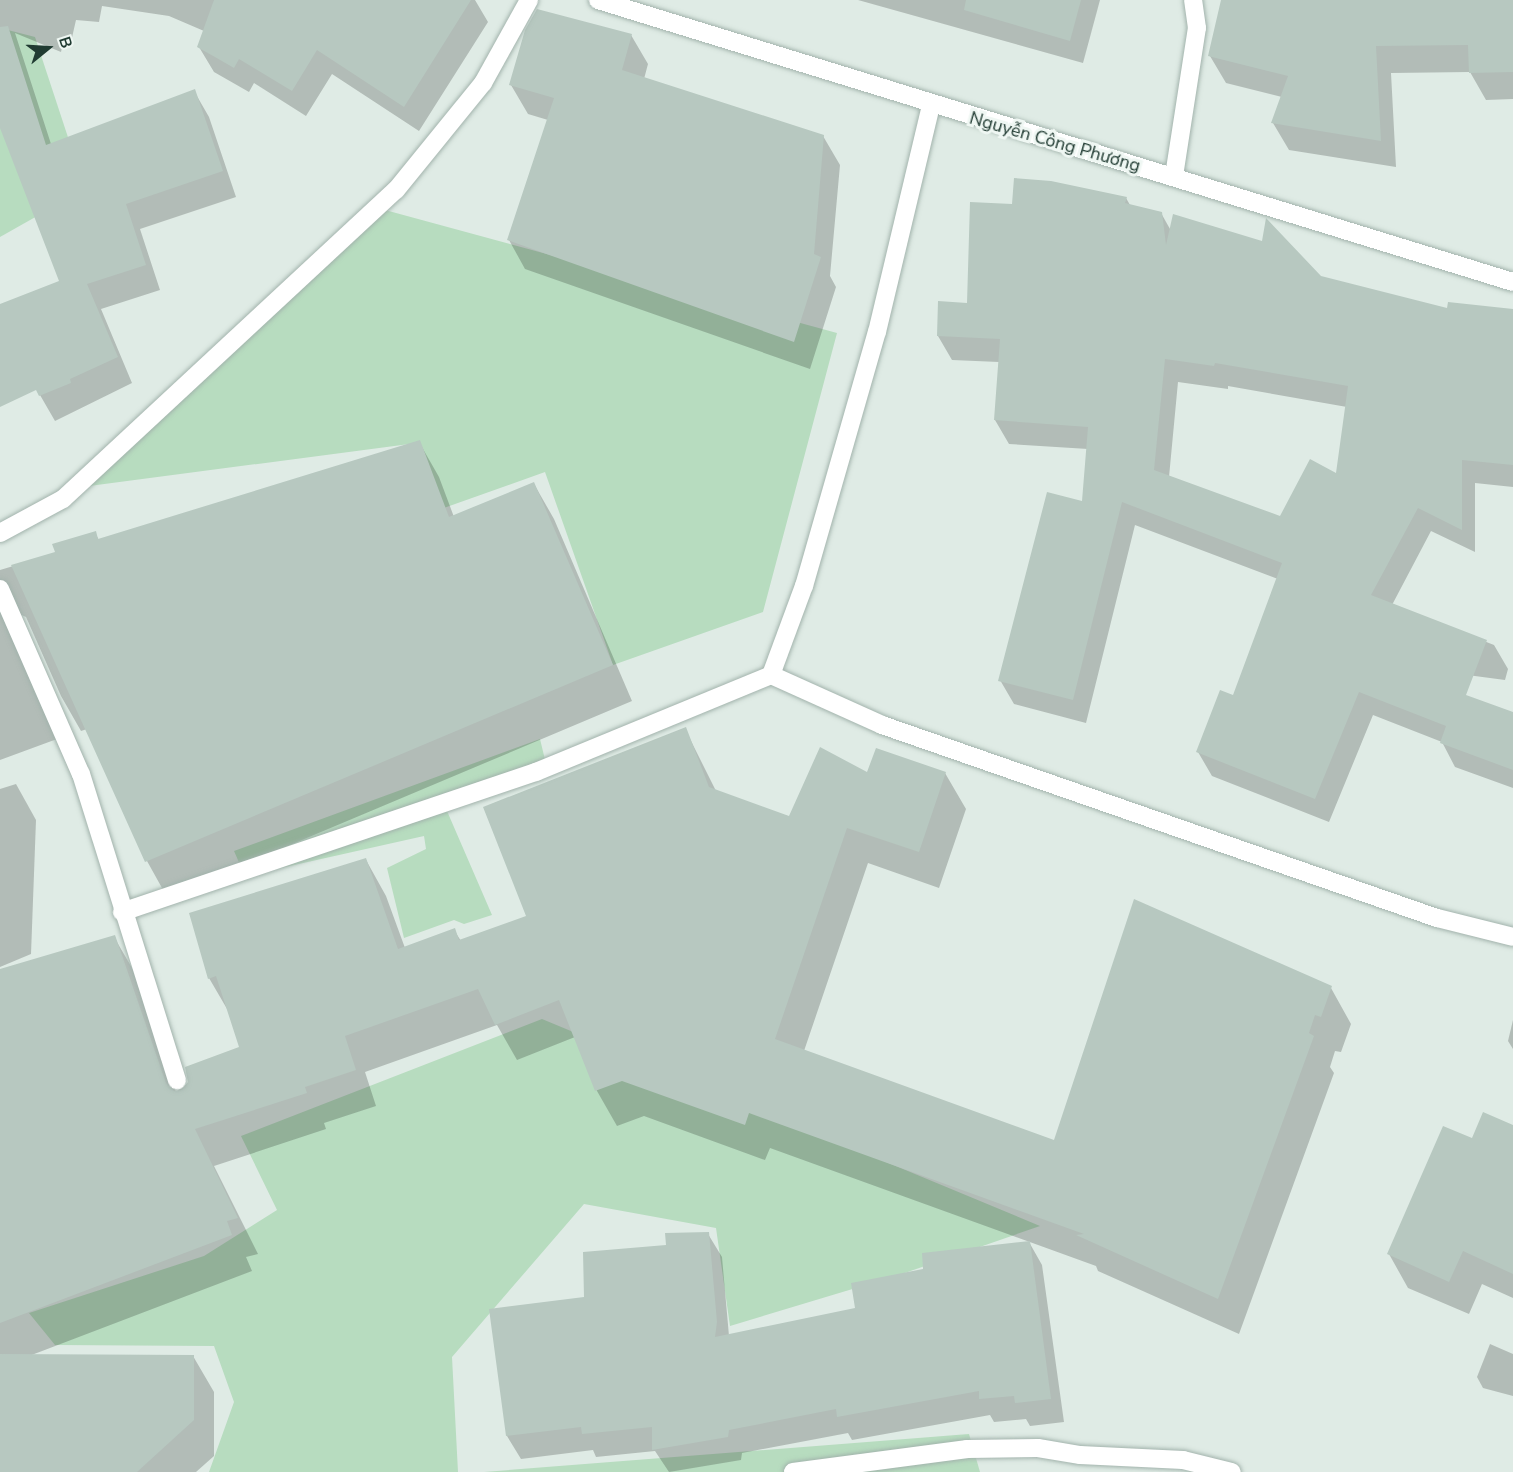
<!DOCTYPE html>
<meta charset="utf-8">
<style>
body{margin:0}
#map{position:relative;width:1513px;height:1472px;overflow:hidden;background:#dfebe5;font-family:"Nunito Sans",sans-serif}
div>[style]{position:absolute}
.green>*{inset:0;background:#b7dcbf}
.shadow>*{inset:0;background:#0003}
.building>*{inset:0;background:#b7c8c0}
.roads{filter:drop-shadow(0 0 2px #a2b3ac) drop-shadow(0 0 2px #a2b3ac)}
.minor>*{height:18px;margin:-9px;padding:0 9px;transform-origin:9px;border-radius:9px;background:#fff}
.tertiary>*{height:18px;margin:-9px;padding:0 9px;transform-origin:9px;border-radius:9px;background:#fff}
span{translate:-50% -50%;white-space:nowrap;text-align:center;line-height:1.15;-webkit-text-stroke:6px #eff7f3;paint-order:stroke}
.street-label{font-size:18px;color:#203b32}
.north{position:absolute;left:18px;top:18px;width:60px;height:60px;-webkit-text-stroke:4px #eff7f3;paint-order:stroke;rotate:72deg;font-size:16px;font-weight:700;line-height:24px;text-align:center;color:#203b32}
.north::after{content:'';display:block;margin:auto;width:21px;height:27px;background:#203b32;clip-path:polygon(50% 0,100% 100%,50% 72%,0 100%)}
</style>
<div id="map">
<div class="green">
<i style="clip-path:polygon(0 28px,35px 37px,85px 189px,0 237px)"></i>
<i style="clip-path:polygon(374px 207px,837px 333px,763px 612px,613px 665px,545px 472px,441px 509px,417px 443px,74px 488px)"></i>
<i style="clip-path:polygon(540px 739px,547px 768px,447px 811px,492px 915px,464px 924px,454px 920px,404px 938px,387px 868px,426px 849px,424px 836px,245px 876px,234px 851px)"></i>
<i style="clip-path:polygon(542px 1019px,1040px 1226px,899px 1275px,730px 1326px,716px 1228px,584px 1204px,452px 1357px,458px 1472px,209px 1472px,234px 1402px,214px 1346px,55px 1345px,29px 1313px,204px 1256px,277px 1210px,241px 1136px)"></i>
<i style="clip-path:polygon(969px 1434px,980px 1472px,484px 1472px)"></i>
</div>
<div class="shadow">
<i style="clip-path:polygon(0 0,475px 0,488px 22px,419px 131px,332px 74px,306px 116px,254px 83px,249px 92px,214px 72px,199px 47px,204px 31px,169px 16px,102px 6px,99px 22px,76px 20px,71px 42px,63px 43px,61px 52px,15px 33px,51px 144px,194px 91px,209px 117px,236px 197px,140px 229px,160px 290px,101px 309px,132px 383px,55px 421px,40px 395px,61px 282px,0 124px)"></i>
<i style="clip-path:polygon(858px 0,1100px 0,1083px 63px)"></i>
<i style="clip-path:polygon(1223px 0,1513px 0,1513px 99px,1486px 100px,1470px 72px,1391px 73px,1396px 167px,1289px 150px,1273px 123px,1282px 97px,1226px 83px,1210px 56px)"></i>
<i style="clip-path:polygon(631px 35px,648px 64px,644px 79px,823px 136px,840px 165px,830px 276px,836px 287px,810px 369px,525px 269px,509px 240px,548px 120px,528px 114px,511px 85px)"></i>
<i style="clip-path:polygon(evenodd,1126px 198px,1130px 205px,1161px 213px,1170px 229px,1320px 277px,1448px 310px,1513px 310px,1513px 487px,1475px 483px,1475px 552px,1431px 531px,1392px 605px,1494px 645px,1508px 669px,1505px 680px,1377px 663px,1513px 714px,1513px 788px,1455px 767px,1442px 742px,1373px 715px,1329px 822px,1212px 776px,1198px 752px,1234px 697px,1278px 579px,1135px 525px,1086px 723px,1014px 704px,1000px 680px,1083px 503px,1088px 449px,1009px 444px,995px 420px,999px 362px,952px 360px,938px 336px,968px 304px,1014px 205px,1126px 198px,1178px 382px,1228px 389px,1228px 386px,1347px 407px,1337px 475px,1281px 518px,1169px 477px,1178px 382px)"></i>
<i style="clip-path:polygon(419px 442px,439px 477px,454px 517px,534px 484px,554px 519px,632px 701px,167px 897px,147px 861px,87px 729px,81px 731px,61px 696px,26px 617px,17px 613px,57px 739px,0 760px,0 570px,57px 553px,95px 533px,99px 540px)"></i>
<i style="clip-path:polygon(685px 729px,716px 791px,790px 817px,868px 774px,945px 773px,966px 809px,939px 888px,868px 863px,804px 1051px,1055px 1142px,1331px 988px,1351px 1024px,1341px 1052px,1335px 1051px,1330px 1067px,1334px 1073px,1239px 1334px,1098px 1271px,1096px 1266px,770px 1148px,765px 1160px,644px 1116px,617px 1126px,597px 1091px,575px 1037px,517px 1060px,497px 1025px,365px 1072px,376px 1106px,324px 1123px,326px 1129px,214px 1166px,258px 1254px,246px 1257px,252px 1271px,29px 1356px,193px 1356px,214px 1392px,214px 1456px,196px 1472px,0 1472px,0 971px,114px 937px,135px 973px,176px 1092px,241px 1048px,230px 1014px,209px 978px,366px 860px,386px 896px,405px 948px,454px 930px,461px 941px,528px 917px)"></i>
<i style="clip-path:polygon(16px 784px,36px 820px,31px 954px,0 967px,0 789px)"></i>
<i style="clip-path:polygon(1513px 1020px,1513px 1049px,1508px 1041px)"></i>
<i style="clip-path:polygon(1513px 1127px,1513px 1298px,1482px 1284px,1469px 1314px,1408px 1288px,1389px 1254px,1472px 1140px)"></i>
<i style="clip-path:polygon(708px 1234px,722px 1257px,729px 1336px,857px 1309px,925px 1270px,1029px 1242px,1042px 1265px,1064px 1422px,1030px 1426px,1026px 1419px,994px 1422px,990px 1415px,852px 1440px,848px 1433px,742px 1453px,741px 1460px,669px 1472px,655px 1451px,596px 1457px,593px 1450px,521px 1459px,507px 1436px,490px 1310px,585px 1298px,667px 1246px)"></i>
<i style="clip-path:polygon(1490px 1344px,1513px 1354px,1513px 1396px,1483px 1388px,1477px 1377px)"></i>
</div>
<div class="building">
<i style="clip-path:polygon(214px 0,471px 0,404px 107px,317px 50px,292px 91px,239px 59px,234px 68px,215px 57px,197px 47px)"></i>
<i style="clip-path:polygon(966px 0,1081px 0,1070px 41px,964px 10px)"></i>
<i style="clip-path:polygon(1221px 0,1513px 0,1513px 72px,1469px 73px,1468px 45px,1376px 46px,1381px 141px,1271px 123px,1288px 76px,1208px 56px)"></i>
<i style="clip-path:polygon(537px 9px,632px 34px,622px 70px,824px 135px,814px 254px,821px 257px,794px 342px,507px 240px,554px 98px,509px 85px,525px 30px)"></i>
<i style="clip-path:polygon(8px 26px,46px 145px,195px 89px,223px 171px,126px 204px,146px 265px,87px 284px,118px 357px,70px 379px,71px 383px,39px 396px,36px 390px,0 407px,0 304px,59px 281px,0 128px,0 27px)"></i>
<i style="clip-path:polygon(evenodd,1014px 178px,1051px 181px,1127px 197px,1125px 203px,1162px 212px,1166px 245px,1173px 214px,1262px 241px,1266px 218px,1321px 276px,1447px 308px,1448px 302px,1513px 309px,1513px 465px,1462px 460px,1462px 530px,1418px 508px,1371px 595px,1487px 640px,1466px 695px,1513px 712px,1513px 770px,1440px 743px,1446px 726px,1359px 692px,1315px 799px,1196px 752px,1220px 690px,1233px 695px,1282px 563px,1122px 502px,1073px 700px,998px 681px,1047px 492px,1082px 501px,1088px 427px,994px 420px,1000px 339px,937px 336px,938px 301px,967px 303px,970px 202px,1012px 204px,1014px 178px,1165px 359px,1214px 366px,1215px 363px,1348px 386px,1336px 473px,1310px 459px,1280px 516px,1154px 470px,1165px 359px)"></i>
<i style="clip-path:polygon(420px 440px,449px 517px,534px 482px,613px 665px,145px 862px,11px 565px,55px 552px,52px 544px,96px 531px,98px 539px)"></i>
<i style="clip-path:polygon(686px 727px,709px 787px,789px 816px,820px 747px,867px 772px,876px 748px,946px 772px,919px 852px,847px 828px,775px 1039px,1054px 1140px,1134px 899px,1332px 986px,1321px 1017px,1315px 1015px,1309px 1033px,1314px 1036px,1218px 1299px,1076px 1235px,1084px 1234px,749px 1113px,745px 1125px,622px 1081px,595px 1091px,559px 1000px,495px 1025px,478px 989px,345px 1036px,356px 1070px,305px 1087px,307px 1093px,195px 1129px,238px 1218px,227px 1221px,232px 1235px,0 1323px,0 969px,115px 935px,166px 1083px,174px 1091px,181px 1090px,188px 1082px,185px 1067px,239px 1047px,216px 976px,208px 979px,189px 913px,366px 858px,398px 949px,455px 928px,459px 940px,526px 916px,483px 807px)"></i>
<i style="clip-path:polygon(1483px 1112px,1513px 1125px,1513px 1274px,1463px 1251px,1449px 1282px,1387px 1254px,1443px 1126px,1472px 1138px)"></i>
<i style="clip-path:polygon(709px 1232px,717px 1322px,715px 1337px,855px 1308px,851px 1283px,923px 1269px,922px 1253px,1030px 1241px,1051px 1399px,1015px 1403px,1014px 1396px,979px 1399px,979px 1391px,837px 1417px,836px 1409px,729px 1430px,728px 1437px,652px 1450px,652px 1427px,582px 1434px,581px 1427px,506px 1436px,489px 1309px,584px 1297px,583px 1252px,666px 1245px,665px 1233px)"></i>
<i style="clip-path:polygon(0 1354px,194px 1355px,194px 1420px,137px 1472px,0 1472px)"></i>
</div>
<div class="roads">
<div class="minor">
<i style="left:1174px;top:176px;width:150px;rotate:-81.2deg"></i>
<i style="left:1197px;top:28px;width:28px;rotate:-98deg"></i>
<i style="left:0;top:533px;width:72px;rotate:-28.4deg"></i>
<i style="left:63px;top:499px;width:454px;rotate:-42.9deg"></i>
<i style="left:396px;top:190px;width:138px;rotate:-50.9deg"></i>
<i style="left:483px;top:83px;width:95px;rotate:-61deg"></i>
<i style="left:0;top:589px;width:202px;rotate:66.4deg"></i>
<i style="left:81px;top:774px;width:321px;rotate:72.6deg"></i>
<i style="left:771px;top:675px;width:122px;rotate:24.2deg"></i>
<i style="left:882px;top:725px;width:588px;rotate:19.18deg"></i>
<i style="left:1437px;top:918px;width:78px;rotate:14deg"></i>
<i style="left:122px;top:912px;width:437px;rotate:-18.7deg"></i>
<i style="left:536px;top:772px;width:254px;rotate:-22.4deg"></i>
<i style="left:771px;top:675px;width:95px;rotate:-69.7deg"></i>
<i style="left:804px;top:586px;width:264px;rotate:-74deg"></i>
<i style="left:877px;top:332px;width:233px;rotate:-76.6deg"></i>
<i style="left:793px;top:1472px;width:176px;rotate:-7.5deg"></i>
<i style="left:967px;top:1449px;width:71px;rotate:-0.8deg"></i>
<i style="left:1038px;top:1448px;width:43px;rotate:9.5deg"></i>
<i style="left:1080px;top:1455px;width:103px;rotate:2.8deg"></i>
<i style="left:1183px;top:1460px;width:50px;rotate:13.8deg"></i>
</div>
<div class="tertiary">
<i style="left:598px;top:0;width:957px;rotate:17.13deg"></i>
</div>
</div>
<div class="street-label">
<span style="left:1055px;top:142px;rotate:16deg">Nguyễn Công Phương</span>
</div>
<div class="north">B</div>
</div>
